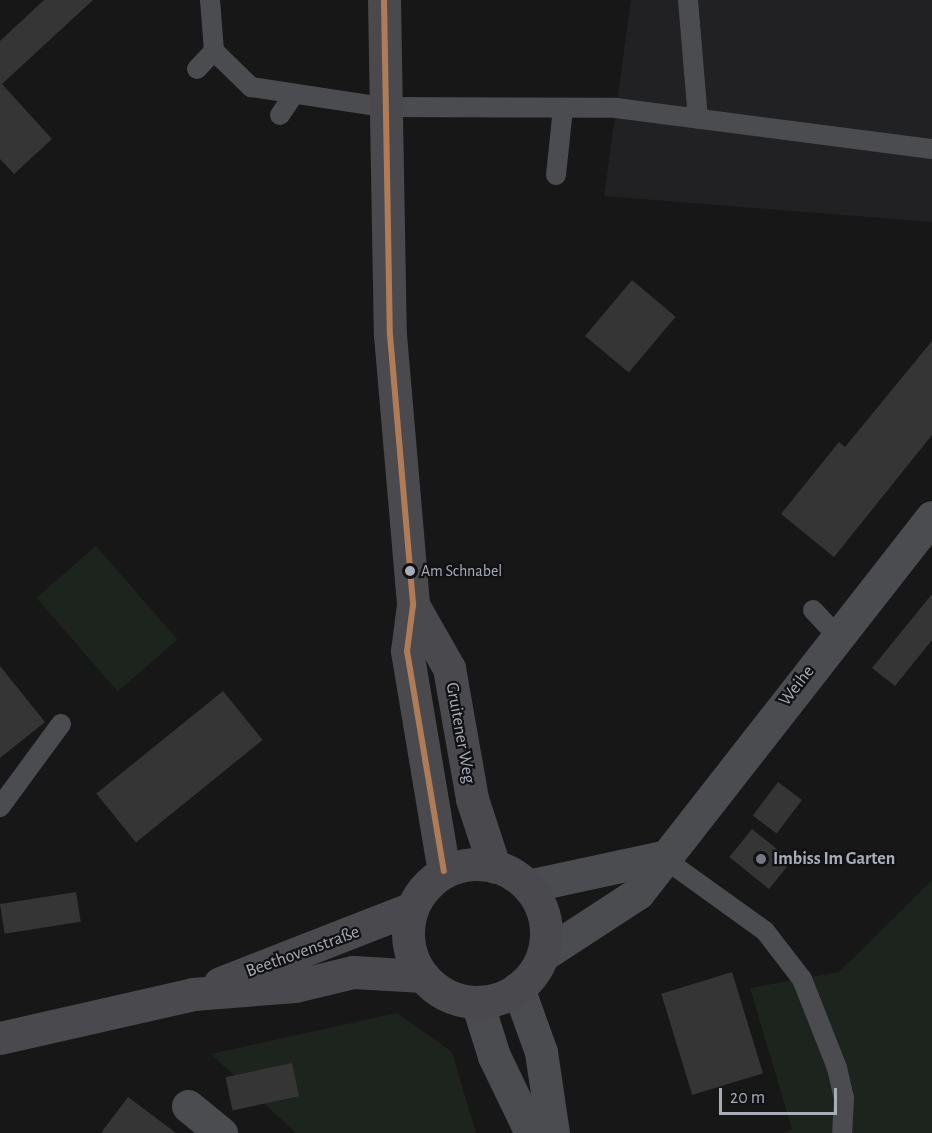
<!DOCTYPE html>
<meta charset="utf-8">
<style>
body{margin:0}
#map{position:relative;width:932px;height:1133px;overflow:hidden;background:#171717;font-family:"Alegreya Sans",sans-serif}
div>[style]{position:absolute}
.built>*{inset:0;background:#212123}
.green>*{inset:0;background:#1d241e;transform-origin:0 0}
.building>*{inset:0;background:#353536;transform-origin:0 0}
.service>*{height:20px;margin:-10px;padding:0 10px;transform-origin:10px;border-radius:10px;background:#4b4c50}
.minor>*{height:33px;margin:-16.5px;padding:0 16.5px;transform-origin:16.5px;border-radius:16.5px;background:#4b4c50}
.tertiary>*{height:33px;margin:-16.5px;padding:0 16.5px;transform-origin:16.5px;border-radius:16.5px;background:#4b4c50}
.secondary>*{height:33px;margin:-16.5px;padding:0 16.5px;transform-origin:16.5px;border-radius:16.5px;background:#4a4a4e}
.secondary>.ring{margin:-16.5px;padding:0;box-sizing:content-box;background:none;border:33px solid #4a4a4e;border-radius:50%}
.bus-1>*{height:6px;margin:-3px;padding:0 3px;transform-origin:3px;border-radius:3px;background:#b07c57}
.dots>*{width:16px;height:16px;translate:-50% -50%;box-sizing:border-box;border:3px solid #111113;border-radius:50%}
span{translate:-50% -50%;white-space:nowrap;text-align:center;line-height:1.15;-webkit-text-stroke:4.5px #111113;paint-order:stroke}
.bus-label{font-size:16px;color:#a8adb8}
.left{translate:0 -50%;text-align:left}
.street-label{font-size:18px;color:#a8adb8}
.poi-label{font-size:18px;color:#a8adb8;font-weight:700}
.scale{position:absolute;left:719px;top:1088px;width:118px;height:27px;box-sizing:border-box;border:3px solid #a8adb8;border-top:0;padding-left:8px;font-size:18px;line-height:21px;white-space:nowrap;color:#a8adb8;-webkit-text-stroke:4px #111113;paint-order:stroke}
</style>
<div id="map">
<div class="built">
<i style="clip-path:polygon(631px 0,932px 0,932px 222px,604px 196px)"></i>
</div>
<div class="green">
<i style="left:96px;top:546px;width:124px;height:79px;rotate:49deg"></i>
<i style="clip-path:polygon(932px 880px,932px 1133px,783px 1133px,792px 1129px,750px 988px,839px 972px)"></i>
<i style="clip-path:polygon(397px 1013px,452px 1052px,476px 1133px,296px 1133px,211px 1054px)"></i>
</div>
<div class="building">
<i style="clip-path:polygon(44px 0,93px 0,2px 84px,52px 139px,14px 174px,0 159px,0 41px)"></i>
<i style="left:632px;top:280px;width:57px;height:73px;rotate:40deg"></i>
<i style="clip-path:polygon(932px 341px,932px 435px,834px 557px,781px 514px,839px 442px,845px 447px)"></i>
<i style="clip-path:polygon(932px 594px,932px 640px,895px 686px,872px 668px)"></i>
<i style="clip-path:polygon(0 666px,45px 722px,0 758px)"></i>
<i style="left:223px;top:691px;width:63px;height:163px;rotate:51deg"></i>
<i style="left:778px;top:782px;width:30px;height:42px;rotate:37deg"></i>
<i style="left:752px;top:829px;width:51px;height:36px;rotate:39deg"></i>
<i style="left:76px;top:892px;width:30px;height:77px;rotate:81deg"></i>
<i style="left:732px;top:972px;width:106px;height:74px;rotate:73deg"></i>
<i style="left:292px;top:1063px;width:34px;height:68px;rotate:78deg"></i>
<i style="clip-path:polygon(128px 1097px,176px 1133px,101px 1133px)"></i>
</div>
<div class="service">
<i style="left:210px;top:0;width:51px;rotate:85.5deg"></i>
<i style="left:214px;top:51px;width:52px;rotate:44.2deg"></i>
<i style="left:251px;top:87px;width:134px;rotate:8.6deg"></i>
<i style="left:384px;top:107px;width:232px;rotate:0.2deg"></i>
<i style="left:616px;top:108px;width:319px;rotate:7.4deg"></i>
<i style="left:688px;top:0;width:119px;rotate:85.2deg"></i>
<i style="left:197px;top:69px;width:25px;rotate:-47deg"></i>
<i style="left:280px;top:115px;width:25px;rotate:-56deg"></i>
<i style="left:556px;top:175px;width:67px;rotate:-84deg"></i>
<i style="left:813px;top:610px;width:35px;rotate:47deg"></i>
<i style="left:0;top:807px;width:103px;rotate:-53.7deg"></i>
<i style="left:662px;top:857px;width:127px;rotate:35.7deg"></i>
<i style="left:765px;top:931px;width:61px;rotate:52.4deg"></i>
<i style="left:802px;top:979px;width:96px;rotate:68.5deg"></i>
<i style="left:837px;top:1068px;width:31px;rotate:77deg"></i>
<i style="left:844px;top:1098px;width:35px;rotate:93deg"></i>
</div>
<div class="minor">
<i style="left:528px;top:886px;width:137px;rotate:-12.2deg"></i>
<i style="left:543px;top:955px;width:113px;rotate:-33.1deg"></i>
<i style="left:638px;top:893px;width:477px;rotate:-52deg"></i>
<i style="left:188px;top:1106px;width:43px;rotate:39.3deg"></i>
</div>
<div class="tertiary">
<i style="left:518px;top:988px;width:68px;rotate:70.2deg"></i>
<i style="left:541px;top:1052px;width:82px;rotate:81.6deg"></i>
<i style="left:477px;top:1002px;width:57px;rotate:72.5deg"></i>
<i style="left:494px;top:1056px;width:85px;rotate:64.3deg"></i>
</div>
<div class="secondary">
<i style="left:384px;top:0;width:335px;rotate:89deg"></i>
<i style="left:390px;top:335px;width:271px;rotate:85.1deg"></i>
<i style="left:413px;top:605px;width:46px;rotate:97.4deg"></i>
<i style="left:407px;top:651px;width:223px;rotate:80.5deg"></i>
<i style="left:413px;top:605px;width:73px;rotate:60.3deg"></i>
<i style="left:449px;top:668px;width:133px;rotate:80deg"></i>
<i style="left:472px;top:799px;width:71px;rotate:71.8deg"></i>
<i class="ring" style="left:408px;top:864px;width:105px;height:105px"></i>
<i style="left:220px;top:983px;width:206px;rotate:-21.3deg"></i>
<i style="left:0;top:1038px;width:198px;rotate:-12.8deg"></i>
<i style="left:193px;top:994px;width:102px;rotate:-4.5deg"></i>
<i style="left:295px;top:986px;width:60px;rotate:-13.6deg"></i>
<i style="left:353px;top:972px;width:70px;rotate:3.3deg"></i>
</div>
<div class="bus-1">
<i style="left:384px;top:0;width:335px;rotate:89deg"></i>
<i style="left:390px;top:335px;width:271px;rotate:85.1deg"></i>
<i style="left:413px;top:605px;width:46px;rotate:97.4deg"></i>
<i style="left:407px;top:651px;width:223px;rotate:80.5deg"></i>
</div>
<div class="dots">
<i style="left:410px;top:571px;background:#a8adb8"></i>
<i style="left:761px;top:859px;background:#757880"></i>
</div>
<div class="bus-label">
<span class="left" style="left:421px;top:571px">Am Schnabel</span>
</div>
<div class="street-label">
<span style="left:797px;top:686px;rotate:-52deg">Weihe</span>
<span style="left:460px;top:733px;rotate:80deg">Gruitener Weg</span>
<span style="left:303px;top:952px;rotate:-20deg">Beethovenstraße</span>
</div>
<div class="poi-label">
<span class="left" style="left:773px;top:859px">Imbiss Im Garten</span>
</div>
<div class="scale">20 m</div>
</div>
